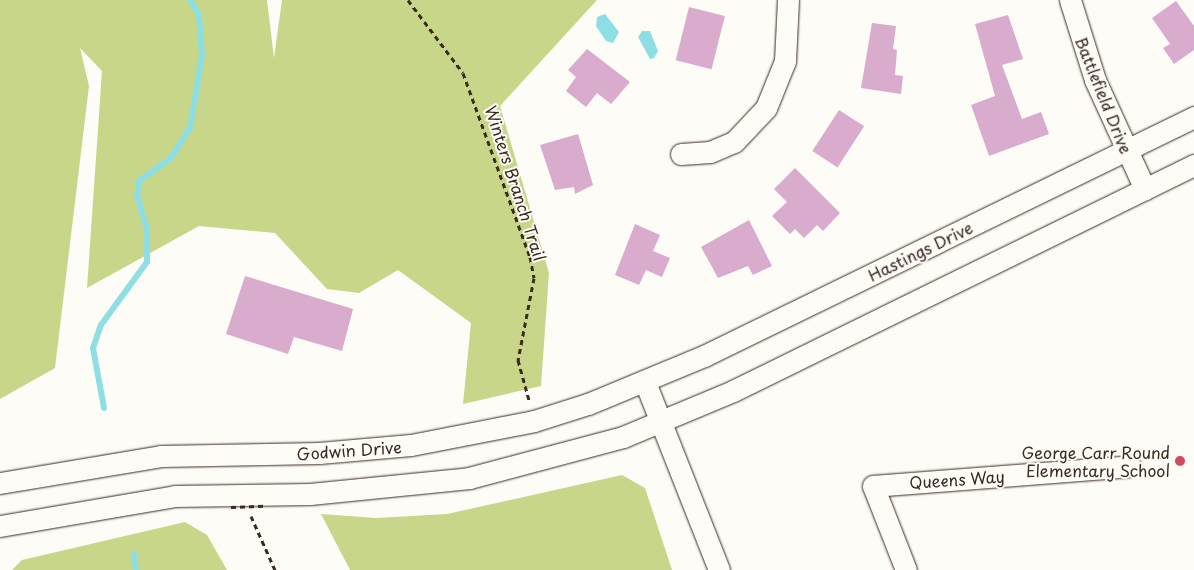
<!DOCTYPE html>
<style>
body{margin:0}
#map{position:relative;width:1194px;height:570px;overflow:hidden;background:#fdfcf7;font-family:"Playpen Sans",sans-serif}
div>[style]{position:absolute}
.green>*{inset:0;background:#c8d68a}
.water>*{inset:0;background:#8edfe4}
.stream>*{height:6px;margin:-3px;padding:0 3px;transform-origin:3px;border-radius:3px;background:#8edfe4}
.building>*{inset:0;background:#d9abcc;transform-origin:0 0}
.path>*{height:3px;margin-top:-1.5px;transform-origin:0;background:repeating-linear-gradient(90deg,#3b2a1e 0 5px,transparent 0 9px)}
.roads{filter:drop-shadow(0 0 1px #3b2a1e) drop-shadow(0 0 1px #3b2a1e)}
.minor>*{height:21px;margin:-10.5px;padding:0 10.5px;transform-origin:10.5px;border-radius:10.5px;background:#fdfcf7}
.path-bridge>*{height:3px;margin-top:-1.5px;transform-origin:0;background:repeating-linear-gradient(90deg,#3b2a1e 0 5px,transparent 0 9px)}
.dots>*{width:14px;height:14px;translate:-50% -50%;box-sizing:border-box;border:2px solid #fdfcf7;border-radius:50%}
span{translate:-50% -50%;white-space:nowrap;text-align:center;line-height:1.15;-webkit-text-stroke:4px #fdfcf7;paint-order:stroke}
.street-label{font-size:16px;color:#3b2a1e}
.poi-label{font-size:16px;color:#3b2a1e}
.right{translate:-100% -50%;text-align:right}
</style>
<div id="map">
<div class="green">
<i style="clip-path:polygon(0 0,267px 0,274px 58px,282px 0,597px 0,500px 106px,549px 273px,541px 386px,463px 404px,471px 323px,398px 270px,359px 293px,327px 289px,275px 233px,199px 226px,87px 288px,102px 71px,80px 48px,89px 86px,55px 368px,0 399px)"></i>
<i style="clip-path:polygon(622px 475px,645px 488px,672px 570px,350px 570px,321px 514px,376px 518px,447px 514px)"></i>
<i style="clip-path:polygon(185px 522px,207px 535px,227px 570px,12px 570px,22px 560px)"></i>
</div>
<div class="water">
<i style="clip-path:polygon(605px 14px,619px 32px,613px 43px,606px 41px,596px 26px,597px 17px)"></i>
<i style="clip-path:polygon(642px 31px,650px 31px,658px 51px,654px 58px,650px 59px,638px 37px)"></i>
</div>
<div class="stream">
<i style="left:104px;top:408px;width:61px;rotate:-100.4deg"></i>
<i style="left:93px;top:348px;width:24px;rotate:-71deg"></i>
<i style="left:101px;top:325px;width:78px;rotate:-53.9deg"></i>
<i style="left:147px;top:262px;width:32px;rotate:-90deg"></i>
<i style="left:147px;top:230px;width:35px;rotate:-106deg"></i>
<i style="left:137px;top:196px;width:15px;rotate:-82deg"></i>
<i style="left:139px;top:181px;width:39px;rotate:-36deg"></i>
<i style="left:171px;top:158px;width:36px;rotate:-58deg"></i>
<i style="left:190px;top:128px;width:74px;rotate:-80.7deg"></i>
<i style="left:202px;top:55px;width:40px;rotate:-94.3deg"></i>
<i style="left:199px;top:15px;width:17px;rotate:-121deg"></i>
<i style="left:134px;top:554px;width:16px;rotate:83deg"></i>
</div>
<div class="building">
<i style="clip-path:polygon(1176px 1px,1194px 26px,1194px 50px,1174px 64px,1163px 48px,1170px 44px,1152px 18px)"></i>
<i style="left:689px;top:7px;width:37px;height:55px;rotate:14deg"></i>
<i style="clip-path:polygon(1008px 15px,1023px 59px,1002px 65px,1022px 119px,1041px 112px,1049px 134px,989px 156px,971px 105px,995px 96px,975px 24px)"></i>
<i style="clip-path:polygon(872px 23px,896px 26px,893px 49px,897px 50px,895px 75px,903px 76px,901px 94px,861px 88px)"></i>
<i style="clip-path:polygon(587px 49px,630px 82px,611px 104px,597px 93px,586px 107px,566px 91px,576px 77px,568px 70px)"></i>
<i style="left:839px;top:110px;width:30px;height:49px;rotate:33deg"></i>
<i style="clip-path:polygon(578px 134px,593px 185px,575px 194px,574px 187px,555px 190px,540px 145px)"></i>
<i style="clip-path:polygon(795px 168px,840px 213px,823px 231px,817px 225px,804px 238px,795px 229px,790px 234px,772px 216px,787px 202px,774px 189px)"></i>
<i style="clip-path:polygon(749px 220px,772px 266px,753px 275px,748px 266px,718px 278px,701px 247px)"></i>
<i style="clip-path:polygon(635px 224px,660px 235px,653px 251px,670px 258px,662px 277px,646px 270px,639px 285px,615px 275px)"></i>
<i style="clip-path:polygon(245px 276px,353px 309px,342px 351px,294px 337px,288px 354px,226px 334px)"></i>
</div>
<div class="path">
<i style="left:408px;top:0;width:91px;rotate:53deg"></i>
<i style="left:463px;top:73px;width:196px;rotate:70deg"></i>
<i style="left:530px;top:257px;width:21px;rotate:79deg"></i>
<i style="left:534px;top:278px;width:84px;rotate:101deg"></i>
<i style="left:518px;top:360px;width:41px;rotate:74.6deg"></i>
<i style="left:251px;top:516px;width:59px;rotate:66deg"></i>
</div>
<div class="roads">
<div class="minor">
<i style="left:1070px;top:0;width:84px;rotate:72.6deg"></i>
<i style="left:1095px;top:80px;width:120px;rotate:65.4deg"></i>
<i style="left:681px;top:154px;width:29px;rotate:-4deg"></i>
<i style="left:710px;top:152px;width:26px;rotate:-23deg"></i>
<i style="left:734px;top:142px;width:47px;rotate:-46.7deg"></i>
<i style="left:766px;top:108px;width:51px;rotate:-68deg"></i>
<i style="left:785px;top:61px;width:61px;rotate:-87.2deg"></i>
<i style="left:645px;top:382px;width:202px;rotate:68.5deg"></i>
<i style="left:0;top:483px;width:163px;rotate:-9.5deg"></i>
<i style="left:161px;top:456px;width:158px;rotate:-1.1deg"></i>
<i style="left:319px;top:453px;width:92px;rotate:-5deg"></i>
<i style="left:411px;top:445px;width:125px;rotate:-11deg"></i>
<i style="left:534px;top:421px;width:57px;rotate:-17.5deg"></i>
<i style="left:588px;top:404px;width:126px;rotate:-22.5deg"></i>
<i style="left:704px;top:356px;width:545px;rotate:-26deg"></i>
<i style="left:0;top:526px;width:178px;rotate:-9.7deg"></i>
<i style="left:175px;top:496px;width:135px;rotate:-0.8deg"></i>
<i style="left:310px;top:494px;width:160px;rotate:-5.7deg"></i>
<i style="left:469px;top:478px;width:159px;rotate:-14.9deg"></i>
<i style="left:623px;top:437px;width:119px;rotate:-22.7deg"></i>
<i style="left:733px;top:391px;width:513px;rotate:-26.12deg"></i>
<i style="left:906px;top:570px;width:90px;rotate:-111.4deg"></i>
<i style="left:873px;top:486px;width:258px;rotate:-4.4deg"></i>
</div>
</div>
<div class="path-bridge">
<i style="left:231px;top:507px;width:33px;rotate:-2deg"></i>
</div>
<div class="dots">
<i style="left:1180px;top:461px;background:#d1495b"></i>
</div>
<div class="street-label">
<span style="left:1104px;top:95px;rotate:68deg">Battlefield Drive</span>
<span style="left:516px;top:183px;rotate:72deg">Winters Branch Trail</span>
<span style="left:920px;top:251px;rotate:-26deg">Hastings Drive</span>
<span style="left:349px;top:450px;rotate:-4deg">Godwin Drive</span>
<span style="left:957px;top:479px;rotate:-4deg">Queens Way</span>
</div>
<div class="poi-label">
<span class="right" style="left:1170px;top:461px">George Carr Round<br>Elementary School</span>
</div>
</div>
